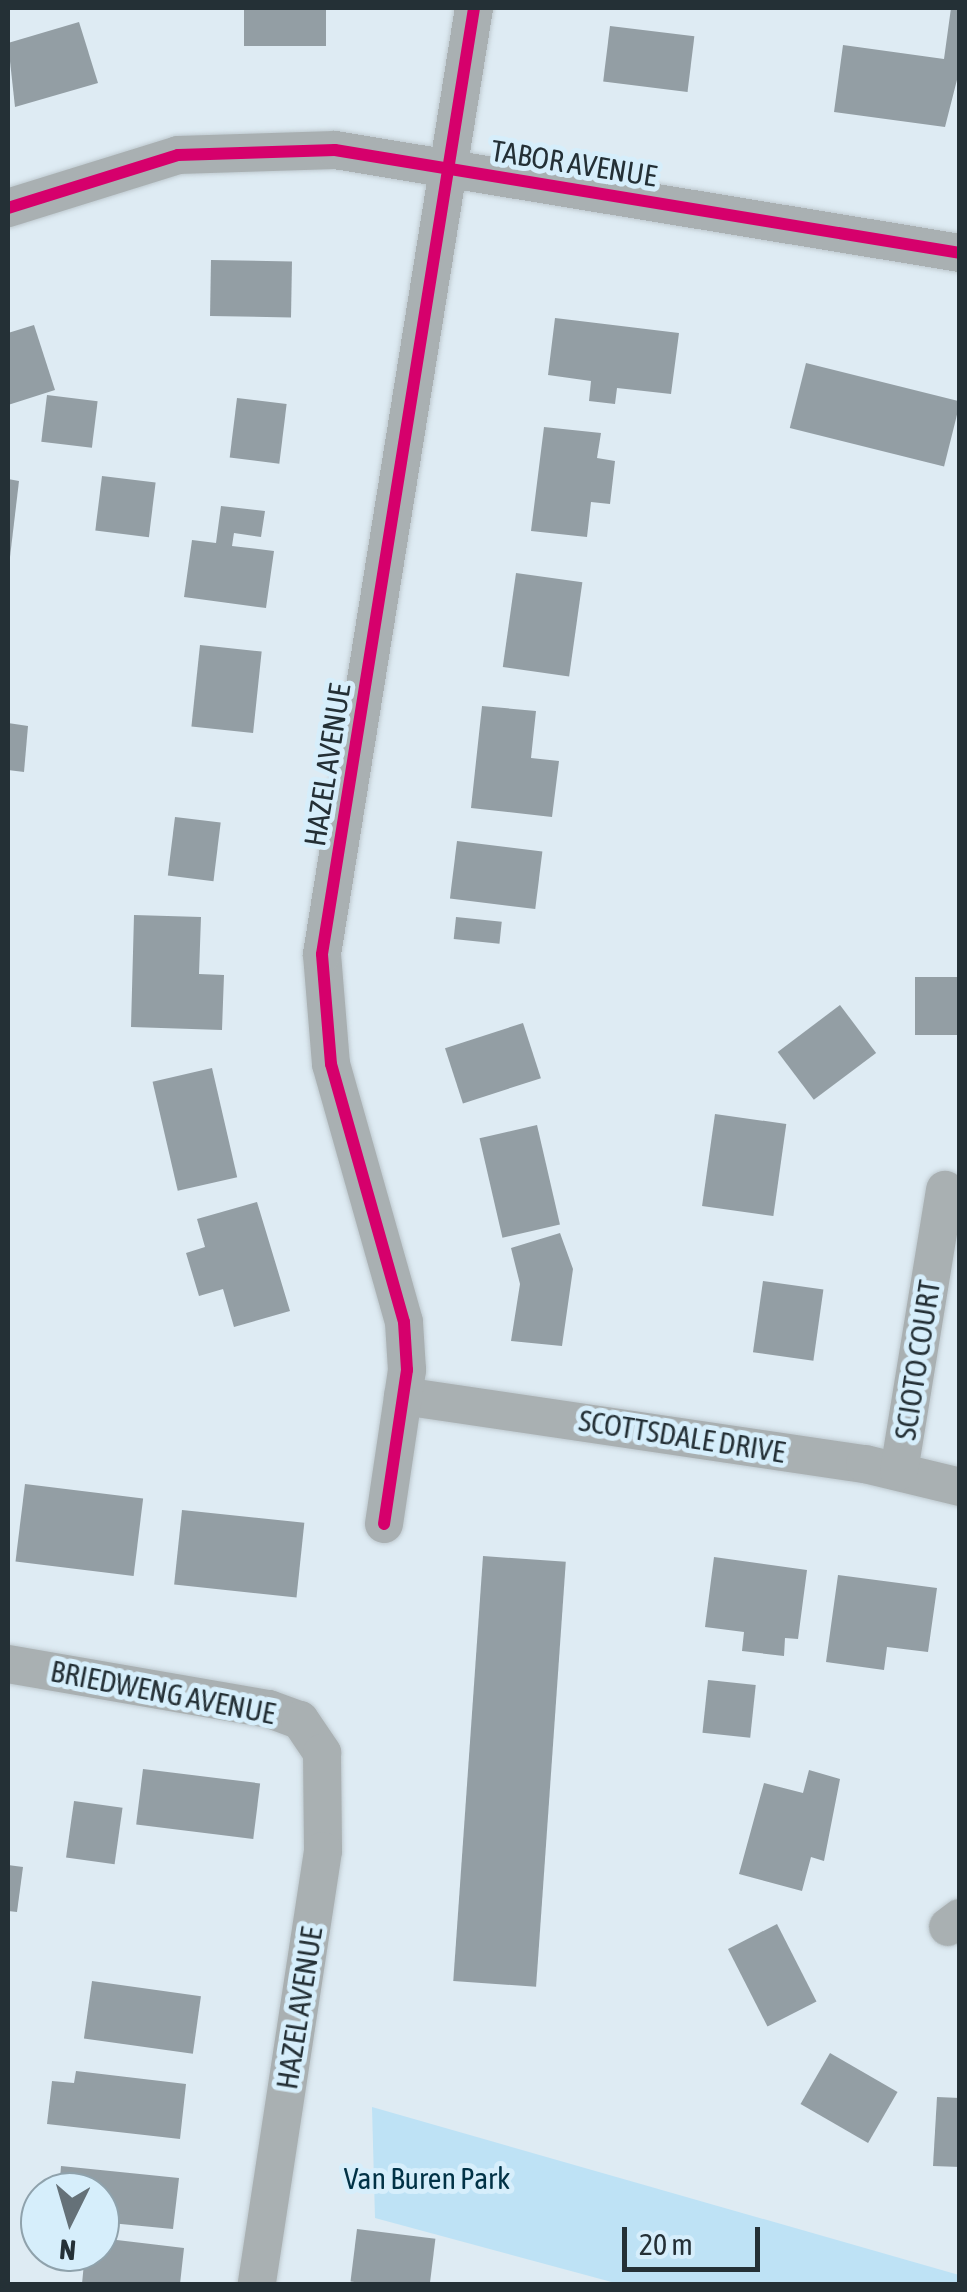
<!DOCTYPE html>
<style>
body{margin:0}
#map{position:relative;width:967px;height:2292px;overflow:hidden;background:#deebf3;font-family:"Asap Condensed",sans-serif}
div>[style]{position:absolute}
.green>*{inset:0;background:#bee2f5}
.building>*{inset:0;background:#939ea4;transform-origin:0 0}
.roads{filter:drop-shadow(0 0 2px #bec9cf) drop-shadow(0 0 2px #bec9cf)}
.minor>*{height:38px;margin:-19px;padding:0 19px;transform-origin:19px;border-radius:19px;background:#a9b0b2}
.cycleway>*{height:12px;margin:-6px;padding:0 6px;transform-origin:6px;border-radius:6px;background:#d6006c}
span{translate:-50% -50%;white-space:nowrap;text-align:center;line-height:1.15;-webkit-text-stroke:10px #d6eefb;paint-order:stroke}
.street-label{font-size:30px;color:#243036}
.park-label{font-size:30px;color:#013246}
.frame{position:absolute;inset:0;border:10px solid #243036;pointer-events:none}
.north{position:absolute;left:20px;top:2172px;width:100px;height:100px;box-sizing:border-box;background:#d6eefb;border:2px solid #8fa2ac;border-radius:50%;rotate:185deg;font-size:28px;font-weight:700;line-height:40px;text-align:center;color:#243036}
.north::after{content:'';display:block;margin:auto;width:35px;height:45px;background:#657178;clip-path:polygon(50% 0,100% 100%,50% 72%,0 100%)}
.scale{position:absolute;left:622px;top:2227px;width:138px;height:45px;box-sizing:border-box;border:5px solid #243036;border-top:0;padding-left:12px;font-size:30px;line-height:35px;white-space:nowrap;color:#243036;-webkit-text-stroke:8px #d6eefb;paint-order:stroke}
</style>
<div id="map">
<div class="green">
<i style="clip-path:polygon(372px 2107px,959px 2275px,959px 2284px,619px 2284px,375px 2218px)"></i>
</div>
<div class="building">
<i style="left:244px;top:8px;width:82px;height:38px"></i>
<i style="clip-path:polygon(951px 8px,960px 8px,960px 68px,945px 127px,834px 112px,843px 45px,944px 59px)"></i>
<i style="clip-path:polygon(79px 22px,98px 83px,15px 107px,8px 43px)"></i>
<i style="left:610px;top:26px;width:85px;height:56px;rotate:7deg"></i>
<i style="left:211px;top:260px;width:81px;height:56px;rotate:1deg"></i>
<i style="clip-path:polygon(555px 318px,679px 333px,671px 394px,617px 388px,615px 404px,589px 401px,591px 381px,548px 375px)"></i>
<i style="clip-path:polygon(34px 325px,55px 390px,8px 405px,8px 333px)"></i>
<i style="left:806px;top:363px;width:159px;height:67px;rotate:14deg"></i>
<i style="left:47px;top:395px;width:51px;height:47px;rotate:7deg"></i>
<i style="left:237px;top:398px;width:50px;height:60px;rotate:7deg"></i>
<i style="clip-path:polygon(544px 427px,601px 433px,597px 458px,615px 461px,610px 504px,591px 502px,587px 537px,531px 531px)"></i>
<i style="left:102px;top:476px;width:54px;height:55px;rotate:7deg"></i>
<i style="clip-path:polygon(8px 479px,19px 481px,10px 557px,8px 557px)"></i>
<i style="clip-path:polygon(221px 506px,265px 511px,261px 537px,234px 533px,232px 546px,274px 551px,266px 608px,184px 597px,192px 540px,216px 543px)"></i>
<i style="left:516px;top:573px;width:67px;height:95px;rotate:8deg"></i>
<i style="left:200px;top:645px;width:62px;height:82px;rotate:6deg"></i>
<i style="clip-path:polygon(482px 706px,536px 711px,531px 758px,559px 761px,552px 817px,471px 808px)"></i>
<i style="clip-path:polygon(8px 723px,28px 726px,24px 772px,8px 770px)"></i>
<i style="left:175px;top:817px;width:46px;height:59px;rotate:7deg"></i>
<i style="left:457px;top:841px;width:86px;height:58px;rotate:7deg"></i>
<i style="clip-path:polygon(134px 915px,201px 917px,199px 974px,224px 975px,222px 1030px,131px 1027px)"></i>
<i style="left:456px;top:917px;width:46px;height:22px;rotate:6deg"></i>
<i style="left:960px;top:977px;width:58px;height:45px;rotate:90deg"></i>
<i style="left:840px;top:1005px;width:60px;height:78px;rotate:53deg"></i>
<i style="left:523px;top:1023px;width:58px;height:82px;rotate:72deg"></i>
<i style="left:212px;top:1068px;width:112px;height:61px;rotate:77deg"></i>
<i style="left:715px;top:1114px;width:72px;height:93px;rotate:8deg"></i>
<i style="left:537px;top:1125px;width:102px;height:59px;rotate:77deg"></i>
<i style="clip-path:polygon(257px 1202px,290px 1311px,234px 1327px,223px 1289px,199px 1296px,186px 1253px,205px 1247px,197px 1219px)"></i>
<i style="clip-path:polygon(560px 1233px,573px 1269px,562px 1346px,511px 1341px,520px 1284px,511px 1248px)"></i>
<i style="left:763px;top:1281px;width:61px;height:72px;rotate:8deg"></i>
<i style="left:25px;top:1484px;width:119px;height:78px;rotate:7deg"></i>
<i style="left:182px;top:1510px;width:123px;height:75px;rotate:6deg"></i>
<i style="left:483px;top:1556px;width:83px;height:426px;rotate:4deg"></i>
<i style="clip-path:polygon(714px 1557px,807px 1570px,798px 1639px,785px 1638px,784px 1656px,742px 1651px,744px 1632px,705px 1627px)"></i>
<i style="clip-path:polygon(838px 1575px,937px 1588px,928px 1652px,887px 1647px,884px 1670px,826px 1662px)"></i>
<i style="left:708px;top:1680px;width:48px;height:53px;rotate:6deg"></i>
<i style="left:143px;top:1769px;width:118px;height:56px;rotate:7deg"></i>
<i style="clip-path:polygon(809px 1770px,840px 1779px,824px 1861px,811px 1857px,802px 1891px,739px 1874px,764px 1783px,803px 1793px)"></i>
<i style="left:74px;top:1801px;width:49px;height:57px;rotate:8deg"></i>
<i style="clip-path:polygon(8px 1865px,23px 1867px,17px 1912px,8px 1911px)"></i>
<i style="left:777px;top:1924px;width:87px;height:55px;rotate:63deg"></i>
<i style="left:92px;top:1981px;width:110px;height:58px;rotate:8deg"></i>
<i style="left:830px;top:2053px;width:78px;height:59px;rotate:30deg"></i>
<i style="clip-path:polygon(76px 2071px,186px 2084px,180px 2139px,47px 2124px,52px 2081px,74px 2083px)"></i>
<i style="clip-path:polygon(937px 2097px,960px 2098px,960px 2167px,933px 2166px)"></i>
<i style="clip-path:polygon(61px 2166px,179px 2178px,173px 2229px,100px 2222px,100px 2192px,59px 2192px)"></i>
<i style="left:357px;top:2229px;width:79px;height:53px;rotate:7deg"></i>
<i style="clip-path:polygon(100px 2238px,184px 2248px,180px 2284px,82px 2284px,85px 2252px,100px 2252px)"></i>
</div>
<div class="roads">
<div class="minor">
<i style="left:8px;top:208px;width:178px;rotate:-17.3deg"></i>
<i style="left:178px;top:155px;width:157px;rotate:-1.8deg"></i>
<i style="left:335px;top:150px;width:633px;rotate:9.36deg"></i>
<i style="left:403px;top:1396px;width:467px;rotate:8.4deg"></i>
<i style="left:865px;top:1464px;width:98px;rotate:13.6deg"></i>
<i style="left:899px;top:1471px;width:285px;rotate:-80.7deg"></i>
<i style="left:384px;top:1524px;width:156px;rotate:-81.5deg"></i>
<i style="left:407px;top:1370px;width:48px;rotate:-93.6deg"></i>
<i style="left:404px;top:1322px;width:268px;rotate:-105.8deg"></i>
<i style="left:331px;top:1064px;width:110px;rotate:-94.7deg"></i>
<i style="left:322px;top:954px;width:958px;rotate:-80.87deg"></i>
<i style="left:8px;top:1664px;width:265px;rotate:9.8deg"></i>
<i style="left:269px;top:1709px;width:33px;rotate:20deg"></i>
<i style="left:300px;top:1720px;width:40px;rotate:56deg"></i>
<i style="left:322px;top:1753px;width:98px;rotate:89.4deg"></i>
<i style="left:323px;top:1851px;width:438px;rotate:98.7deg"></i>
<i style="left:948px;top:1927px;width:15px;rotate:-37deg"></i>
</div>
</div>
<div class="cycleway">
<i style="left:8px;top:208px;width:178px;rotate:-17.3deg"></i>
<i style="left:178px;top:155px;width:157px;rotate:-1.8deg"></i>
<i style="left:335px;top:150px;width:633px;rotate:9.36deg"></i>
<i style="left:384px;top:1524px;width:156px;rotate:-81.5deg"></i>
<i style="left:407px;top:1370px;width:48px;rotate:-93.6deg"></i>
<i style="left:404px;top:1322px;width:268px;rotate:-105.8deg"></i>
<i style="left:331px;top:1064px;width:110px;rotate:-94.7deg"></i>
<i style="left:322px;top:954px;width:958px;rotate:-80.87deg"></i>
</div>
<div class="street-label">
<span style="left:574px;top:163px;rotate:9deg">TABOR AVENUE</span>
<span style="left:327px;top:765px;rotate:-81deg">HAZEL AVENUE</span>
<span style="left:917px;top:1360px;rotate:-81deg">SCIOTO COURT</span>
<span style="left:682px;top:1436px;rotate:9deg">SCOTTSDALE DRIVE</span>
<span style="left:163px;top:1692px;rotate:11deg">BRIEDWENG AVENUE</span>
<span style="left:299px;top:2008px;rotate:-81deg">HAZEL AVENUE</span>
</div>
<div class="park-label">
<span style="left:427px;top:2178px">Van Buren Park</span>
</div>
<div class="frame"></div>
<div class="north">N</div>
<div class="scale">20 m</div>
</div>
